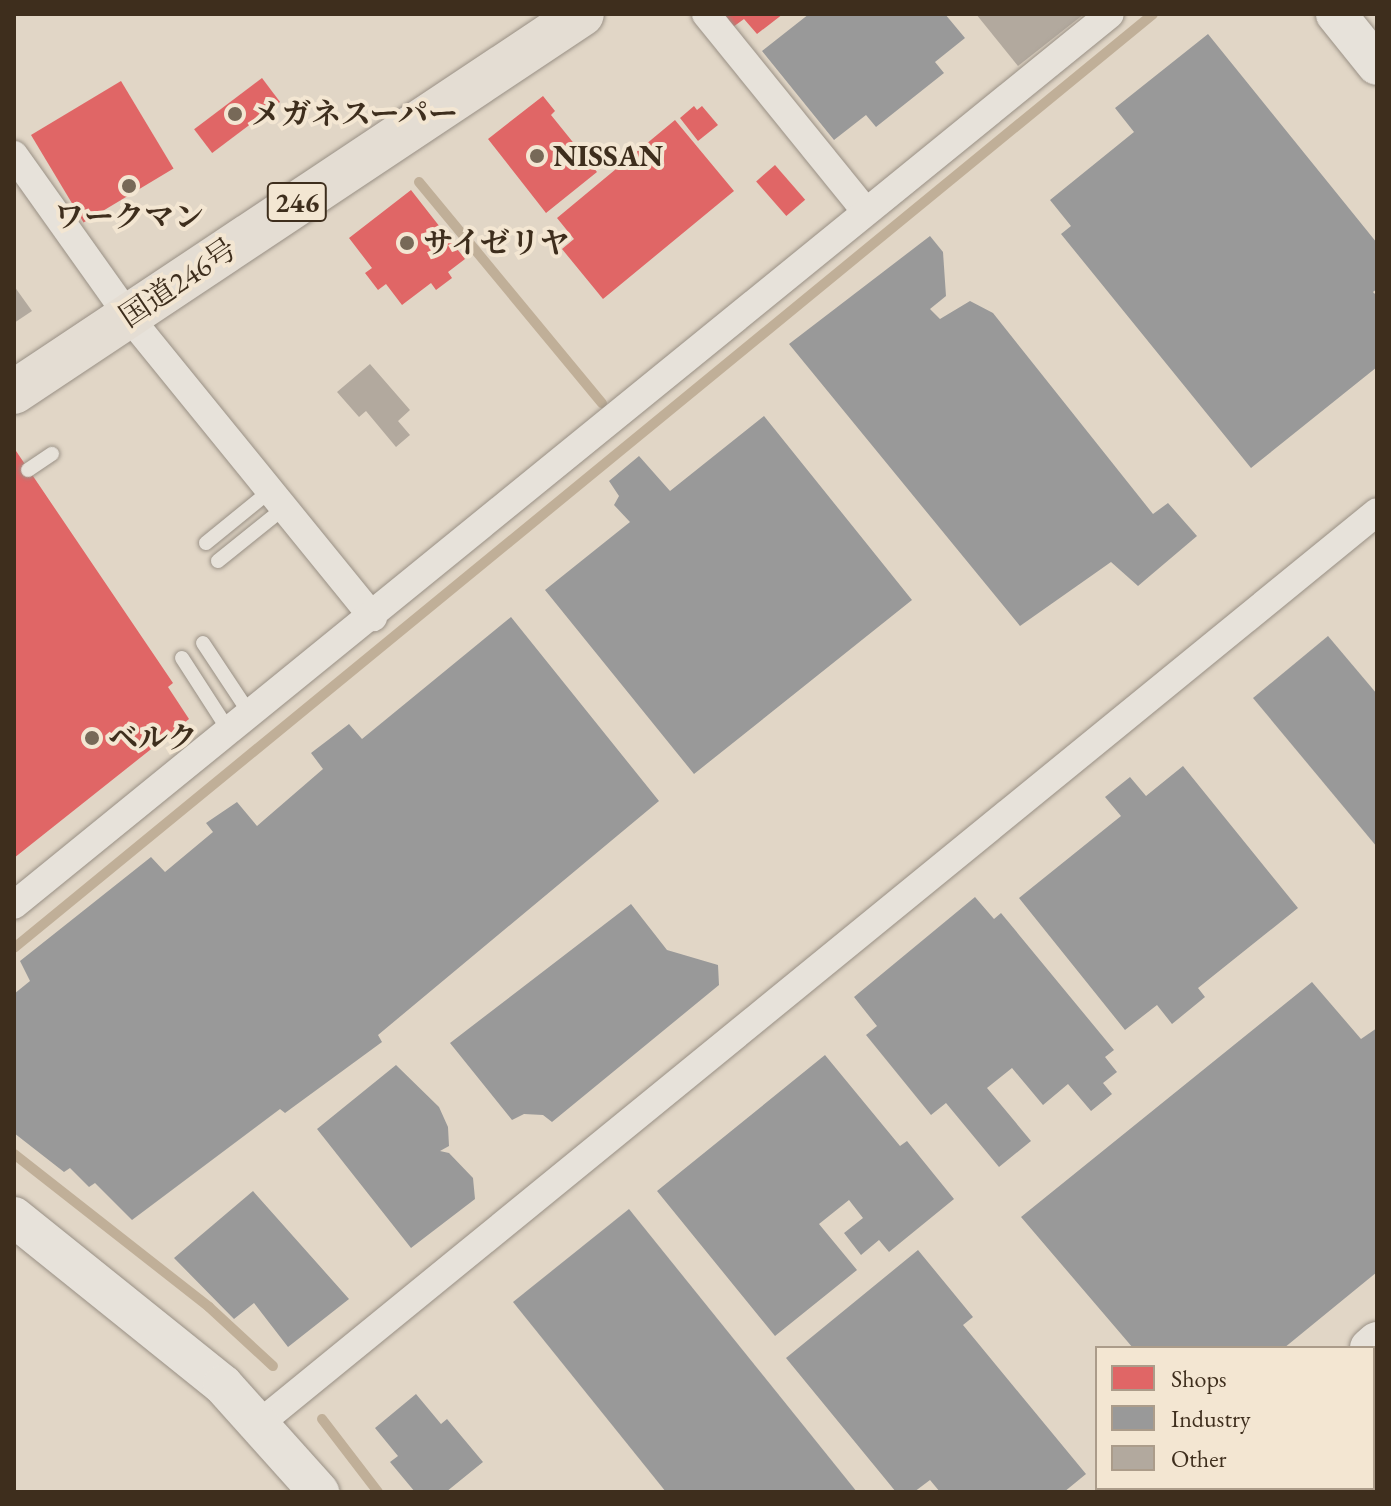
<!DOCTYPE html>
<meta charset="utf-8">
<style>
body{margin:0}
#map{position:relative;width:1391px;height:1506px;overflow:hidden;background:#e1d6c6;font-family:"EB Garamond","Noto Serif JP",serif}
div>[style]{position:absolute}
.shops>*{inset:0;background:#e06666;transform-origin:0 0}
.industry>*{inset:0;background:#999}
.stream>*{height:10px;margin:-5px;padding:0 5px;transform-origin:5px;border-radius:5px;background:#c0af98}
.building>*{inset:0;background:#b2a99e}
.roads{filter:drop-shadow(0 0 2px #999085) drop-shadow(0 0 2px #999085)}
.lane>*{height:14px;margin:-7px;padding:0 7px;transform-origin:7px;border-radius:7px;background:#e7e2da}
.street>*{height:28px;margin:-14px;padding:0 14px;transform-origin:14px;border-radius:14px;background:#e7e2da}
.secondary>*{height:40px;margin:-20px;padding:0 20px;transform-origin:20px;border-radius:20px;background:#e7e2da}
.highway>*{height:44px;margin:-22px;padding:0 22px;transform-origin:22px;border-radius:22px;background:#e4ddd3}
.dots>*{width:22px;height:22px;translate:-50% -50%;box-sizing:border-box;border:4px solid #f3e6d2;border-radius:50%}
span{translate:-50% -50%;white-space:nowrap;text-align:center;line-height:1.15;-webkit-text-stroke:8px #f3e6d2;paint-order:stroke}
.shield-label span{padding:2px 6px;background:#f3e6d2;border:2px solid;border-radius:6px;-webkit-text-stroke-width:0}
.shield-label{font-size:28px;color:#3e2e1d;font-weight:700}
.poi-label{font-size:30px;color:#3e2e1d;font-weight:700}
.left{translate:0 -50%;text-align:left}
.street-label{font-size:30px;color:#3e2e1d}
.frame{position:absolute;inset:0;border:16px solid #3e2e1d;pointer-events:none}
.legend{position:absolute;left:1095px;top:1346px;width:280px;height:144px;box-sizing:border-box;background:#f3e6d2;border:2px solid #ab9c8a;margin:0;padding:10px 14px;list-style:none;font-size:24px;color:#3e2e1d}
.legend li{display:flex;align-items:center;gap:16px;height:40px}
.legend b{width:40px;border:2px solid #ab9c8a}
</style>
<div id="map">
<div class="shops">
<i style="clip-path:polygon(722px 14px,783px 14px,757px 34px,744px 19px,733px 27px)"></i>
<i style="left:262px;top:78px;width:30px;height:85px;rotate:53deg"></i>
<i style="left:121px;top:81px;width:102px;height:105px;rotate:59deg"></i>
<i style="clip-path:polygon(543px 96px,555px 111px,551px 115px,597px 172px,546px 213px,488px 139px)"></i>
<i style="clip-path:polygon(694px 106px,697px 110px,702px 106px,718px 125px,698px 141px,680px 118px)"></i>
<i style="clip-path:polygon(675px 120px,734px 191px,603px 299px,562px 249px,574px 239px,557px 218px)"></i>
<i style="left:775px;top:165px;width:46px;height:25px;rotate:49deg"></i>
<i style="clip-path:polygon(411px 190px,465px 259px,448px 272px,452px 278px,436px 290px,431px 283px,402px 305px,386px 284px,378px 290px,365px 273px,372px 268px,349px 238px)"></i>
<i style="clip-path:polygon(14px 448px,173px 683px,168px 687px,189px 719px,14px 858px)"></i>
</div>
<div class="industry">
<i style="clip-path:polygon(809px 14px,945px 14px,965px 38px,935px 62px,944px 73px,876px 127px,866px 115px,834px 140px,762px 51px)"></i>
<i style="clip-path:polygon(1208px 34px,1377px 243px,1377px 289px,1373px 292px,1377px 296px,1377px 367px,1251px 468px,1061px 234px,1071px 226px,1050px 200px,1134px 132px,1115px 108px)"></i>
<i style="clip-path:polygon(930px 236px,943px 252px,946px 296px,930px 309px,940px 319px,970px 301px,993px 313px,1153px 514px,1168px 503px,1197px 536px,1138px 586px,1111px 562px,1020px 626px,789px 344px)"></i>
<i style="clip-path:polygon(764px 416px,912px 600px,694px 774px,545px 590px,630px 522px,614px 505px,619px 496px,609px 481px,639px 456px,670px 491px)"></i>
<i style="clip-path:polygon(511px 617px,659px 801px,378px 1035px,382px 1042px,285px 1113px,280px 1109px,132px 1220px,95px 1183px,89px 1187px,70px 1168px,64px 1172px,14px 1133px,14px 994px,30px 981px,20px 961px,151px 857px,165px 872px,213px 832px,206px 823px,237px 802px,257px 826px,323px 769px,311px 753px,349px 724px,362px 739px)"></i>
<i style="clip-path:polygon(1328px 636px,1377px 694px,1377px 847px,1253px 698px)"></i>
<i style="clip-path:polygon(1183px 766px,1298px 908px,1198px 988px,1205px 997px,1172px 1024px,1157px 1005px,1125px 1030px,1019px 898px,1121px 816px,1105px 797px,1130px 777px,1146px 796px)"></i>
<i style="clip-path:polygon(975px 897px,994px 919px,1001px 913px,1114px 1050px,1105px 1057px,1117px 1072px,1103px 1083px,1112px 1094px,1091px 1111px,1068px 1084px,1043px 1105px,1012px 1068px,987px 1088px,1031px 1141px,999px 1167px,946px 1103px,931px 1115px,866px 1035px,877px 1026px,854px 997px)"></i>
<i style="clip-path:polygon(631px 904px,667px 950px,718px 965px,719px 985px,552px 1122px,543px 1115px,524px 1114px,512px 1120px,450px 1043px)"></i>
<i style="clip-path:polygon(1312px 982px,1361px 1039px,1377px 1028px,1377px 1272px,1284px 1348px,1133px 1348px,1021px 1217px)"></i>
<i style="clip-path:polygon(825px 1055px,900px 1146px,907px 1141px,954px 1199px,889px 1252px,879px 1240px,861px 1255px,844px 1233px,863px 1218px,849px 1200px,819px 1224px,857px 1270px,775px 1336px,657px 1191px)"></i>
<i style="clip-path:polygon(396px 1065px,439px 1107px,448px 1127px,449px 1146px,440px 1151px,449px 1153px,473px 1178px,475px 1199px,411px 1248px,317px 1129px)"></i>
<i style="clip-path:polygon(253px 1191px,349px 1299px,288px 1347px,254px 1303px,234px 1319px,174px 1258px)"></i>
<i style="clip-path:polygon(629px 1209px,857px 1492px,666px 1492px,513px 1302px)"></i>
<i style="clip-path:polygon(918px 1250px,973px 1317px,963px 1325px,1086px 1474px,1064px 1492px,940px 1492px,930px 1480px,914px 1492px,896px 1492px,786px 1358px)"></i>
<i style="clip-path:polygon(416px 1394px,441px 1424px,447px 1419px,483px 1462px,446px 1492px,415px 1492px,390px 1462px,398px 1456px,375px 1428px)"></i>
</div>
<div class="stream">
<i style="left:419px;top:182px;width:287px;rotate:50.4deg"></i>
<i style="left:14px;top:948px;width:1473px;rotate:-39.35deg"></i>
<i style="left:14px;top:1154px;width:248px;rotate:38.1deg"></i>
<i style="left:209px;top:1307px;width:87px;rotate:42.7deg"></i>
<i style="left:322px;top:1419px;width:92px;rotate:52.5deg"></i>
</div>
<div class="building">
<i style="clip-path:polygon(976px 14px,1084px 14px,1018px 66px)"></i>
<i style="clip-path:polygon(14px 286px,32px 311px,14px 323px)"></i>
<i style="clip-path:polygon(370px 364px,410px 410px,398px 421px,410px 435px,396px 447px,366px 411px,359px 417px,337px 392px)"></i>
</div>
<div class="roads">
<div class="lane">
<i style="left:28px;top:470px;width:29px;rotate:-34deg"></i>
<i style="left:206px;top:543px;width:82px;rotate:-39.1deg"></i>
<i style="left:218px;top:561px;width:85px;rotate:-38.8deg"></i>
<i style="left:203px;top:643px;width:85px;rotate:56.5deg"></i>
<i style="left:182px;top:658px;width:87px;rotate:57.2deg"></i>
</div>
<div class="street">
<i style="left:706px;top:14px;width:252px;rotate:51deg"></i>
<i style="left:14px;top:155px;width:199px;rotate:54.6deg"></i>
<i style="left:129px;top:317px;width:387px;rotate:50.9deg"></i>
<i style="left:14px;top:905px;width:1412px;rotate:-39.11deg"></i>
<i style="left:260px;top:1423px;width:1441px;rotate:-39.2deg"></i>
</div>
<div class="secondary">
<i style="left:1336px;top:14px;width:65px;rotate:51.2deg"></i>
<i style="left:14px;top:1217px;width:268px;rotate:38.8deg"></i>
<i style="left:223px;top:1385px;width:144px;rotate:48.1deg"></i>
<i style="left:1370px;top:1348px;width:9px;rotate:-41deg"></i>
<i style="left:1200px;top:1492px;width:6px;rotate:-39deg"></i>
</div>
<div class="highway">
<i style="left:14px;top:392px;width:682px;rotate:-33.64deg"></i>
</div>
</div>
<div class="dots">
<i style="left:235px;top:114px;background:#776958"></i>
<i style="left:537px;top:156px;background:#776958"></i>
<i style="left:129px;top:186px;background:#776958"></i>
<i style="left:407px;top:243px;background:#776958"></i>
<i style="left:92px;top:738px;background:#776958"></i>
</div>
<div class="shield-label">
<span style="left:297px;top:202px">246</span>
</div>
<div class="poi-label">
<span class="left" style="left:251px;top:114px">メガネスーパー</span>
<span class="left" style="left:553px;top:156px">NISSAN</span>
<span style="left:129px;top:217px">ワークマン</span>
<span class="left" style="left:423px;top:243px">サイゼリヤ</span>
<span class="left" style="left:108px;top:738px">ベルク</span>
</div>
<div class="street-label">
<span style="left:178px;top:283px;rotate:-34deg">国道246号</span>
</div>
<div class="frame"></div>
<ul class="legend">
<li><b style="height:22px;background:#e06666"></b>Shops</li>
<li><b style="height:22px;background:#999"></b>Industry</li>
<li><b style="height:22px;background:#b2a99e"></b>Other</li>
</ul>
</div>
